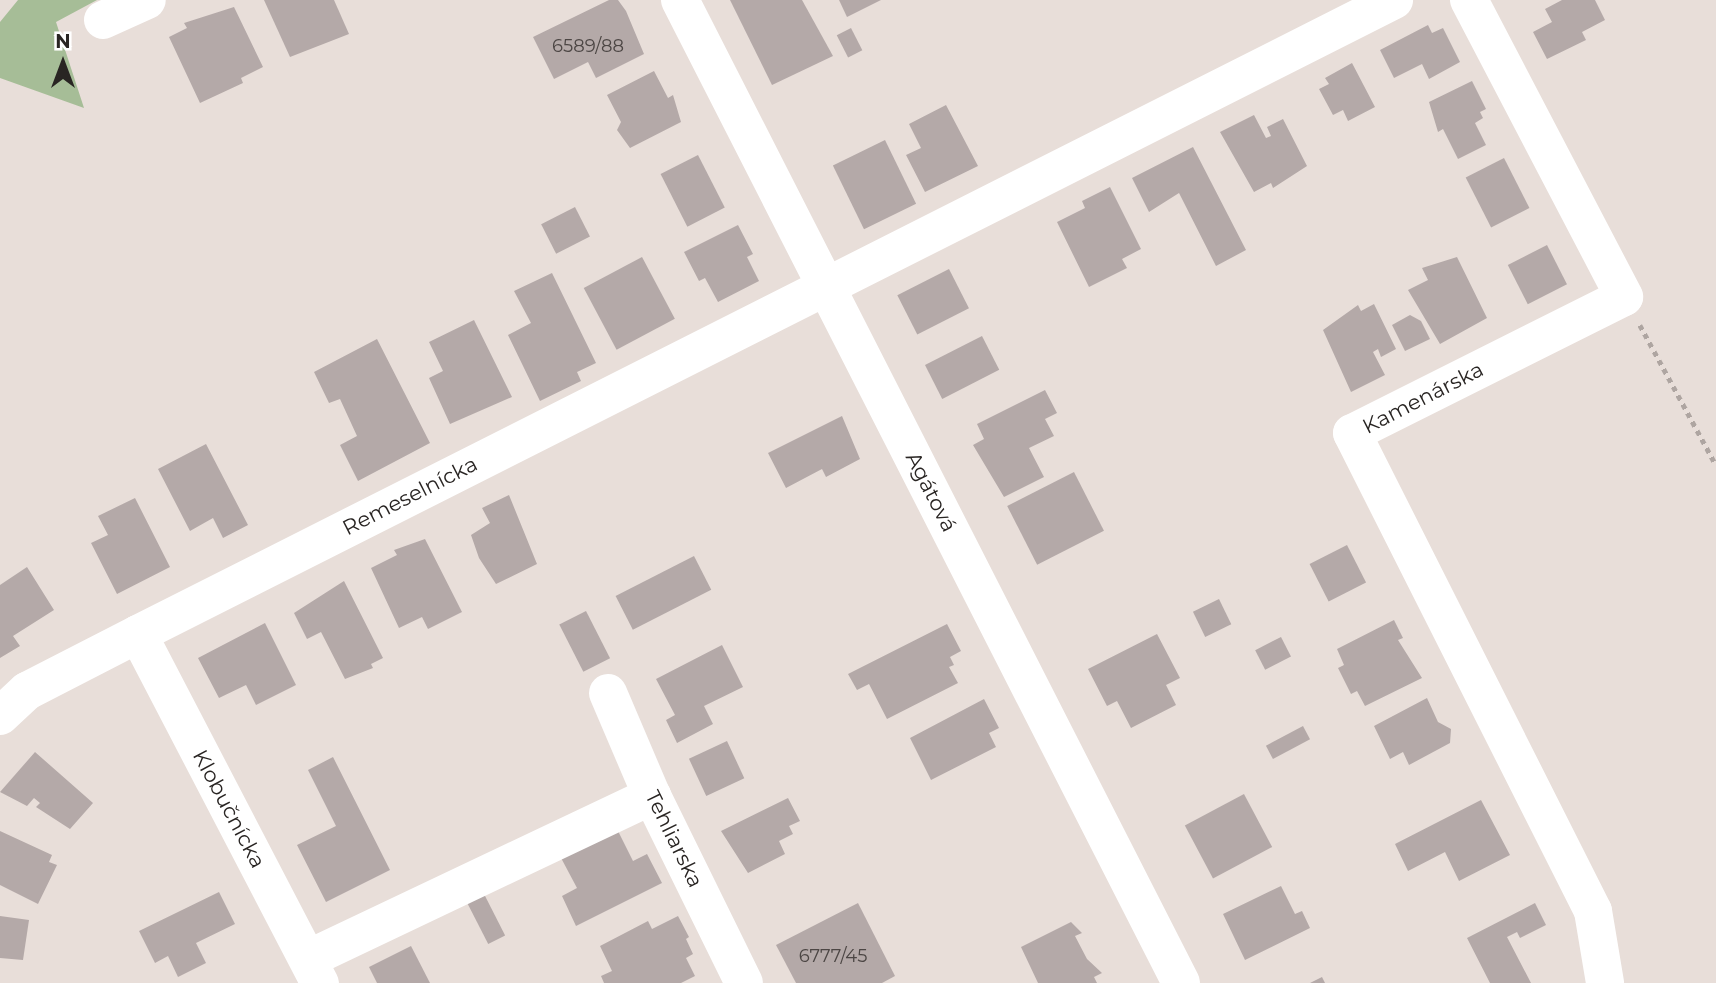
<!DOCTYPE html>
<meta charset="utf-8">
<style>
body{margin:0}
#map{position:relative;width:1716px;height:983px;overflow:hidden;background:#e8ded9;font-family:Montserrat,sans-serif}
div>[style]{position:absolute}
.green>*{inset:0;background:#a6bd97}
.building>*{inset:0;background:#b4a9a8;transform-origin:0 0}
.path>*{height:4.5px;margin-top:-2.25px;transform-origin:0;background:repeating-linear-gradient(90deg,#aea5a1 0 5px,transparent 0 10px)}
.minor>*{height:38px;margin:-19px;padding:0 19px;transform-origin:19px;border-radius:19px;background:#fff}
span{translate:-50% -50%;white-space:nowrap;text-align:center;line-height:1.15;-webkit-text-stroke:6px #fff;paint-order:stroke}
.number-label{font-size:18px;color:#4c4644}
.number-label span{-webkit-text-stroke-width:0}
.street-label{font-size:21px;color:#292523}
.north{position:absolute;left:28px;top:28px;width:70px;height:70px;-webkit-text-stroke:5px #fff;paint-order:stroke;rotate:0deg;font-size:19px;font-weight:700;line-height:28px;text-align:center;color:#292523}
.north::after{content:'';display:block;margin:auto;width:24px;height:32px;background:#292523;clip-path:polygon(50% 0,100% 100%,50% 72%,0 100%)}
</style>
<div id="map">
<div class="green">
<i style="clip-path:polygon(18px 0,97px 0,56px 22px,84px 108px,0 78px,0 22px)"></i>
</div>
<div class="building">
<i style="clip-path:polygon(264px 0,334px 0,349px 34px,290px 57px)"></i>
<i style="clip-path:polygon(609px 0,618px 0,626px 11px,644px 54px,596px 78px,588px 62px,554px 79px,533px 37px)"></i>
<i style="clip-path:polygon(730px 0,802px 0,833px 56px,772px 85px)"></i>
<i style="clip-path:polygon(839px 0,881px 0,847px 17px)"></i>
<i style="clip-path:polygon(1562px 0,1595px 0,1605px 20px,1582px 32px,1586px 40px,1547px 59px,1533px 32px,1552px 22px,1545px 9px)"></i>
<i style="clip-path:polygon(234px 7px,263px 67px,241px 78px,243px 83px,200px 103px,169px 37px,187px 28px,184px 23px)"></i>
<i style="clip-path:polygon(1428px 25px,1432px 33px,1443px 28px,1460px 62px,1429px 79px,1422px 64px,1394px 78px,1380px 50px)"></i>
<i style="left:851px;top:28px;width:25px;height:16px;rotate:63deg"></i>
<i style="clip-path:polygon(1352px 63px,1375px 107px,1348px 121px,1343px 110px,1333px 115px,1319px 89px,1329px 84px,1325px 78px)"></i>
<i style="clip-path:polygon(654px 71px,668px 98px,673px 95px,681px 122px,630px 148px,617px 130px,621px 122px,607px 95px)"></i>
<i style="clip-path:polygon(1472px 81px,1486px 109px,1480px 112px,1483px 118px,1475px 123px,1486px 145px,1458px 159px,1443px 129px,1438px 132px,1429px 102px)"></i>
<i style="clip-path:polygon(946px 105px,978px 166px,925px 192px,906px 155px,921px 148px,909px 124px)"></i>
<i style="clip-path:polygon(1254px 115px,1266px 138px,1271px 136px,1267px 127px,1283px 119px,1307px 166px,1273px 188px,1271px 183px,1254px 192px,1220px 132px)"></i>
<i style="left:885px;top:140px;width:71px;height:58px;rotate:64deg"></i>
<i style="clip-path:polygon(1193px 147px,1246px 250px,1216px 266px,1179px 193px,1149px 212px,1132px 178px)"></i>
<i style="left:698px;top:155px;width:59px;height:42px;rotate:63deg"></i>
<i style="left:1504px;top:158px;width:56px;height:43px;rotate:63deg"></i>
<i style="clip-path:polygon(1110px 187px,1141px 249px,1122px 259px,1127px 268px,1089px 287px,1057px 222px,1085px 208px,1082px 201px)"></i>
<i style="left:575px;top:207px;width:33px;height:38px;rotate:63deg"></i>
<i style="clip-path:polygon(738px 225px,753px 254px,747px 257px,759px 281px,718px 302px,705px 278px,699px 281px,684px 252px)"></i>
<i style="left:1547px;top:245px;width:44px;height:44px;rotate:63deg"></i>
<i style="left:642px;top:257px;width:70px;height:66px;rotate:62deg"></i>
<i style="clip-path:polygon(1457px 257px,1487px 318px,1440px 344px,1408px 290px,1428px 280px,1422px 268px)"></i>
<i style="left:949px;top:269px;width:44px;height:58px;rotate:63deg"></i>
<i style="clip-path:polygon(552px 273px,596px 363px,577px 372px,581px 381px,540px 401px,508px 335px,531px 323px,514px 291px)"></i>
<i style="clip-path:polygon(1374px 304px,1396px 349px,1381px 357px,1378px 349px,1373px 352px,1385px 375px,1351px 392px,1323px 330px,1358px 305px,1361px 311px)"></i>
<i style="clip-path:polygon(1410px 315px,1421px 321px,1430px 339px,1405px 351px,1392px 325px)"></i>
<i style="clip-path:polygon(474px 320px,512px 397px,450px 424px,429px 378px,443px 371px,429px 342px)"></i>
<i style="left:982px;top:336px;width:38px;height:64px;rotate:63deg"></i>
<i style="clip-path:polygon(377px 339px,430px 443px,358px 481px,340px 445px,357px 436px,340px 399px,329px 403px,314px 372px)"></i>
<i style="clip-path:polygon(1045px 390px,1057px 413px,1045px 419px,1054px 436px,1029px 448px,1044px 477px,1004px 497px,973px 445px,984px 439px,977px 424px)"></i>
<i style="clip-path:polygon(842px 416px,860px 459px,826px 477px,822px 469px,786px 488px,768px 453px)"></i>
<i style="clip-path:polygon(206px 444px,248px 525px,223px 538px,213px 518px,190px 531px,158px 469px)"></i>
<i style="left:1074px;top:472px;width:66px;height:75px;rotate:63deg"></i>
<i style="clip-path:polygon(509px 495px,537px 564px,496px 584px,479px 558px,471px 535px,490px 523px,482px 508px)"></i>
<i style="clip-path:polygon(135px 498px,170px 567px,117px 594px,91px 543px,108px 535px,98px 516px)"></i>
<i style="clip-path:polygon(425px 539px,462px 612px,428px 629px,422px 617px,399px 628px,371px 568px,397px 555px,394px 550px)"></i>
<i style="left:1347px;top:545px;width:42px;height:42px;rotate:63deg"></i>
<i style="left:694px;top:556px;width:38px;height:88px;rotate:63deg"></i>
<i style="clip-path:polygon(27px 567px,54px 610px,13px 636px,20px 646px,0 658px,0 585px)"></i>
<i style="clip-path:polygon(344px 581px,383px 658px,371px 664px,373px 668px,345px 679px,321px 632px,307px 639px,294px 613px)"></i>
<i style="left:1219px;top:599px;width:28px;height:29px;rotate:64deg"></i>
<i style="left:586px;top:611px;width:53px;height:30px;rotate:63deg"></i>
<i style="clip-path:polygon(1394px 620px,1403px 638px,1398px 640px,1422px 678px,1365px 706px,1357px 691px,1351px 694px,1338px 668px,1344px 665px,1337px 649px)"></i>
<i style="clip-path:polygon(265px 623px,296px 685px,256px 705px,246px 685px,219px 698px,198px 658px)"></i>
<i style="clip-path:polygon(947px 624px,961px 651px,950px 657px,954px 665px,949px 667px,958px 683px,887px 719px,869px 684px,857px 690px,848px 674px)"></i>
<i style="clip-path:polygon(1157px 634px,1180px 678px,1166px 685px,1176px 705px,1131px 728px,1117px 701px,1107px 706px,1088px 669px)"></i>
<i style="left:1281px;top:637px;width:22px;height:29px;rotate:63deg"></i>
<i style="clip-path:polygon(722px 645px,743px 687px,704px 706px,713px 724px,677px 743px,666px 720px,675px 715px,656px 679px)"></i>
<i style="clip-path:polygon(1427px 698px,1438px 722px,1451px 729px,1450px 743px,1409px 765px,1403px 752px,1390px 759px,1374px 726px)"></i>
<i style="clip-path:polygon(984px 699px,999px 728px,989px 733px,996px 747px,931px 780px,910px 738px)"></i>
<i style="left:1303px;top:726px;width:15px;height:42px;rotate:62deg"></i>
<i style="left:727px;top:741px;width:41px;height:42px;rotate:65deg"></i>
<i style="clip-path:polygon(35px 752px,93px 803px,70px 829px,36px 807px,40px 803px,34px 798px,27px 806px,0 792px)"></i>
<i style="clip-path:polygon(333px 757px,390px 870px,326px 902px,297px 845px,336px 826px,308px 770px)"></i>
<i style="left:1244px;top:794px;width:60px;height:67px;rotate:62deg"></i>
<i style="clip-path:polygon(788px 798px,800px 821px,789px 826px,793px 834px,779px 841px,785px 854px,748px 873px,721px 831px)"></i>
<i style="clip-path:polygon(1481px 800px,1510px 855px,1459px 881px,1445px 852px,1408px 871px,1395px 844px)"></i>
<i style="clip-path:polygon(616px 827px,633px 861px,647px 854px,662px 883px,576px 926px,562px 896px,577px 888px,560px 856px)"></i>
<i style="clip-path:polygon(0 831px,52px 855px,49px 862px,57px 865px,38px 904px,0 885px)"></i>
<i style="clip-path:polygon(1281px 886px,1295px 914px,1302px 911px,1310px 928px,1245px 960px,1223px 914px)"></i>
<i style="left:482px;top:890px;width:51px;height:19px;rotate:63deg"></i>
<i style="clip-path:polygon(219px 892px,235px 924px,196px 943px,206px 963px,178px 977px,168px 956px,155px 963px,139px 931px)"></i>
<i style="clip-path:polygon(858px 903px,895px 976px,882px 983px,796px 983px,776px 945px)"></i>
<i style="clip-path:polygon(1535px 903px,1546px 925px,1520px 938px,1517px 932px,1507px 937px,1531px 983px,1490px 983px,1467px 938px)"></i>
<i style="clip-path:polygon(0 916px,29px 920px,23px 960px,0 958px)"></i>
<i style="clip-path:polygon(678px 916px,689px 937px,686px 939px,693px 954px,686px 958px,695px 976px,681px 983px,604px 983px,601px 976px,612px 971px,600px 946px,648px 921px,652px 929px)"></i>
<i style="clip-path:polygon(1071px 922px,1082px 933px,1075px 936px,1087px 959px,1102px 973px,1094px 977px,1097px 983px,1038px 983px,1021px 947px)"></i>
<i style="clip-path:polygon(411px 946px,430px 983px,377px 983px,369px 967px)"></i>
<i style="clip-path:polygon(1322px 977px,1325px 983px,1310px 983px)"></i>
</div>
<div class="path">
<i style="left:1640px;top:325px;width:159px;rotate:61.5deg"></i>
</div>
<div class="minor">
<i style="left:680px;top:0;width:1103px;rotate:62.99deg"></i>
<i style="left:1469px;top:0;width:335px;rotate:62.4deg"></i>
<i style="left:1624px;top:297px;width:304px;rotate:153.4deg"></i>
<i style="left:1352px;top:433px;width:535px;rotate:63.24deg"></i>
<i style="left:1593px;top:911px;width:73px;rotate:80.5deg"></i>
<i style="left:103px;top:20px;width:48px;rotate:-24.4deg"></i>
<i style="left:138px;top:634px;width:394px;rotate:62.5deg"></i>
<i style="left:608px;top:693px;width:112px;rotate:66.9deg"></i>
<i style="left:652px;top:796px;width:208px;rotate:63.8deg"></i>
<i style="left:0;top:716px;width:37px;rotate:-43deg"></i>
<i style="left:27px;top:691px;width:125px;rotate:-27.2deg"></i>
<i style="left:138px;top:634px;width:1407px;rotate:-26.78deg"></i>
<i style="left:308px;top:959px;width:381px;rotate:-25.4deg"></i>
</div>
<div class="number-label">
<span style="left:588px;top:46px">6589/88</span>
<span style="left:833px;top:956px">6777/45</span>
</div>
<div class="street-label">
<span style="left:1423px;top:398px;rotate:-27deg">Kamenárska</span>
<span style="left:931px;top:492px;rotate:63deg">Agátová</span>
<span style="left:410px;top:496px;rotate:-27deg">Remeselnícka</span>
<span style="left:229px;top:809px;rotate:62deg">Klobučnícka</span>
<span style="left:674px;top:839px;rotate:64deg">Tehliarska</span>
</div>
<div class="north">N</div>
</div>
